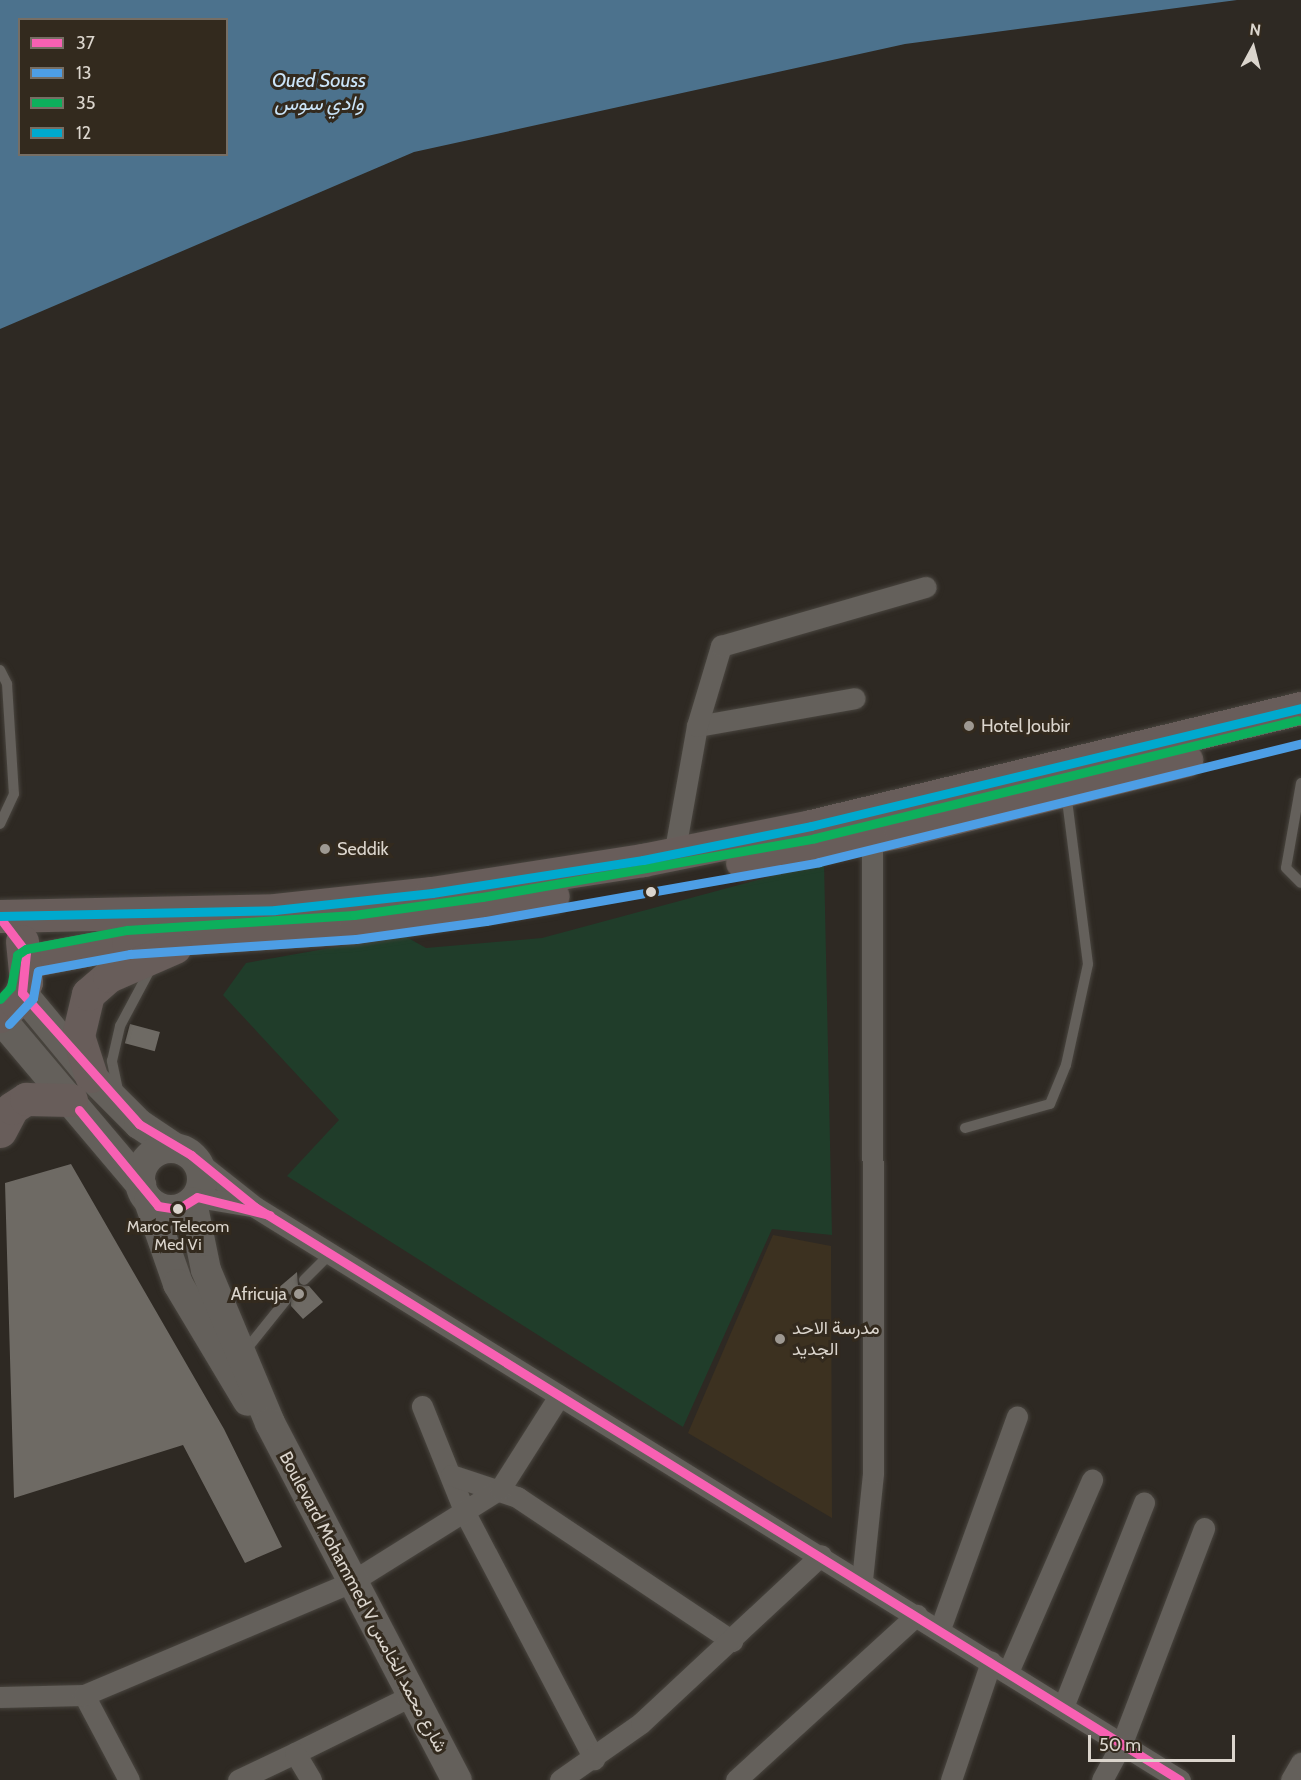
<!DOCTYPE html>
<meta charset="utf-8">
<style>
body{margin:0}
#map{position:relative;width:1301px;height:1780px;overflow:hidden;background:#2e2923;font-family:Cabin,Vazirmatn,sans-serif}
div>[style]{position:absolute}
.built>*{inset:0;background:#3c3120}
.green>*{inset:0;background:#203d2a}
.water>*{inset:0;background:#4c728d}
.building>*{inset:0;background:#6e6a64;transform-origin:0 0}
.roads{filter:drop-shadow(0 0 2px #49453f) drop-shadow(0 0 2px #49453f)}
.lane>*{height:10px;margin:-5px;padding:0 5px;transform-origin:5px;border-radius:5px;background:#64605b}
.street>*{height:21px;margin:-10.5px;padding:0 10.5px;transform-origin:10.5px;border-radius:10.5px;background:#64605b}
.secondary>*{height:30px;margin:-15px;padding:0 15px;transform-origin:15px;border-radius:15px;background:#64605b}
.secondary>.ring{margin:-15px;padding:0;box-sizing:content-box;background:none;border:30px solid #64605b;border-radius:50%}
.primary>*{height:33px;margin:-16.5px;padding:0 16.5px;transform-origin:16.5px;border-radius:16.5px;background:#685d5a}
.bus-1>*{height:9px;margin:-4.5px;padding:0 4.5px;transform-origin:4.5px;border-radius:4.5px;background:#f860b3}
.bus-2>*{height:9px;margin:-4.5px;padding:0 4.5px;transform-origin:4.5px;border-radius:4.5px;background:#4d9ee5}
.bus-3>*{height:9px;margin:-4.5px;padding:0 4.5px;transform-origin:4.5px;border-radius:4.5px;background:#0daf5c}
.bus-4>*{height:9px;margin:-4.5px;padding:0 4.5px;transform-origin:4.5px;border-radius:4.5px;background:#00a9ce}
.dots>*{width:16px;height:16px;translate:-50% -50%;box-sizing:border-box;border:3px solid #332a1e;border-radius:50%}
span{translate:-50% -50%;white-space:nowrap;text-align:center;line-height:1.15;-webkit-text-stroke:6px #332a1e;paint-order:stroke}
.bus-label{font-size:16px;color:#dbd5cd}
.poi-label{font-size:18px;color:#dbd5cd}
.left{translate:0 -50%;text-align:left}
.right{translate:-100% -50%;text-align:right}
.street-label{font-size:18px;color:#dbd5cd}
.water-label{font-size:20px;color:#cbe5f9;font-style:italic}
.legend{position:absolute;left:18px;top:18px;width:210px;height:138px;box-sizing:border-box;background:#332a1e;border:2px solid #766e64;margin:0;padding:8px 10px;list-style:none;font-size:18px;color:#dbd5cd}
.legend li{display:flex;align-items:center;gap:12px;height:30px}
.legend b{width:30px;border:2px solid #766e64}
.north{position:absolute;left:1223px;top:18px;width:60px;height:60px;-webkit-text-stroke:4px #332a1e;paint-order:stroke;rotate:7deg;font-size:16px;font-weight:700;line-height:24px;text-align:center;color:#dbd5cd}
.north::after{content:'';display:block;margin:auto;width:21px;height:27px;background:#dbd5cd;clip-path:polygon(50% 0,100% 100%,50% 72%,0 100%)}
.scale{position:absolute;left:1088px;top:1735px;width:147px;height:27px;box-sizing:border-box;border:3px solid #dbd5cd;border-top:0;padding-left:8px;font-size:18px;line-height:21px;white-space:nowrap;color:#dbd5cd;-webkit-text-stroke:4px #332a1e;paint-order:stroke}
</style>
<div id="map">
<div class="built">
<i style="clip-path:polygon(773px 1235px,831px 1246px,832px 1518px,688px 1433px)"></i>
</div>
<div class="green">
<i style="clip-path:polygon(824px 862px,832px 1235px,772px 1229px,683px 1427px,287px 1176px,339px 1120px,223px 995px,246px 963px,403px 935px,426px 948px,542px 938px)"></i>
</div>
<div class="water">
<i style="clip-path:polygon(evenodd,0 0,1237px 0,905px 44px,414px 152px,0 329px,0 0,20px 20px,226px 20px,226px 154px,20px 154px,20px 20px)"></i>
</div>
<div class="building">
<i style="left:130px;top:1024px;width:31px;height:20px;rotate:15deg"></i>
<i style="clip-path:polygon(71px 1164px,224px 1429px,282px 1547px,245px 1563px,183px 1445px,14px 1498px,5px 1183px)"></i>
<i style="clip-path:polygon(297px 1272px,298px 1285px,309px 1286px,323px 1302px,303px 1319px,291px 1306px,291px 1295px,277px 1289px)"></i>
</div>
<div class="roads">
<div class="lane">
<i style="left:0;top:670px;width:16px;rotate:63deg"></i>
<i style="left:7px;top:684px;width:110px;rotate:86.4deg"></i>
<i style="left:14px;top:794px;width:33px;rotate:115deg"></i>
<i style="left:1301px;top:783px;width:86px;rotate:100deg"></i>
<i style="left:1286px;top:868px;width:21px;rotate:45deg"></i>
<i style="left:118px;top:1090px;width:30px;rotate:-102deg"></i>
<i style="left:112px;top:1061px;width:36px;rotate:-77deg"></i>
<i style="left:120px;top:1026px;width:68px;rotate:-61.9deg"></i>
<i style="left:965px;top:1128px;width:88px;rotate:-15.8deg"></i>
<i style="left:1050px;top:1104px;width:42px;rotate:-67.7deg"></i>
<i style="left:1066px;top:1065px;width:103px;rotate:-77.7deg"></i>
<i style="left:1088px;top:964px;width:172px;rotate:-97.3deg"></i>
<i style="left:304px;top:1280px;width:38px;rotate:-45deg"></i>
<i style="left:245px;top:1351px;width:65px;rotate:-51.2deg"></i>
</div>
<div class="street">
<i style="left:697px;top:726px;width:160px;rotate:-10deg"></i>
<i style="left:674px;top:855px;width:131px;rotate:-79.9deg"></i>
<i style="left:697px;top:726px;width:84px;rotate:-73.3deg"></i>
<i style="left:721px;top:646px;width:213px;rotate:-16.1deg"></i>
<i style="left:197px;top:1161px;width:74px;rotate:38.4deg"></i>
<i style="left:255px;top:1207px;width:1088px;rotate:31.78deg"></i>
<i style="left:197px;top:1197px;width:56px;rotate:9.3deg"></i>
<i style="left:422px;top:1406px;width:115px;rotate:68.1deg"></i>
<i style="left:465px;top:1513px;width:278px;rotate:62.3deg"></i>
<i style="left:451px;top:1475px;width:70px;rotate:18.4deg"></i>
<i style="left:517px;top:1497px;width:259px;rotate:33.8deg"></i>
<i style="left:862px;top:1580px;width:108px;rotate:-84.1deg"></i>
<i style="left:873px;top:1473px;width:648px;rotate:-90.09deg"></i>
<i style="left:940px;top:1629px;width:226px;rotate:-70.1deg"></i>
<i style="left:1008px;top:1672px;width:210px;rotate:-66.4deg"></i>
<i style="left:84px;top:1695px;width:96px;rotate:62.1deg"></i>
<i style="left:0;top:1697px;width:84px;rotate:-1.4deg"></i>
<i style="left:84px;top:1695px;width:290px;rotate:-22.9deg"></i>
<i style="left:351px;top:1582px;width:176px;rotate:-32deg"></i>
<i style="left:500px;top:1489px;width:110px;rotate:-57.6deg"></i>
<i style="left:1063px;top:1707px;width:220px;rotate:-68.4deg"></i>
<i style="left:295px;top:1753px;width:129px;rotate:-26.2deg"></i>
<i style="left:238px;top:1780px;width:63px;rotate:-25.3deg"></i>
<i style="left:295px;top:1753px;width:31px;rotate:59deg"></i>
<i style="left:560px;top:1780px;width:99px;rotate:-35.1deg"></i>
<i style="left:641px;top:1723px;width:246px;rotate:-43deg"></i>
<i style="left:736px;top:1780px;width:245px;rotate:-42.4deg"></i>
<i style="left:951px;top:1780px;width:125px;rotate:-71.3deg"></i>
<i style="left:1102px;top:1780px;width:42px;rotate:-61.6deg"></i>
<i style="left:1122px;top:1743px;width:230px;rotate:-69.1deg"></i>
<i style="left:1291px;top:1780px;width:20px;rotate:-60deg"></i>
</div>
<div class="secondary">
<i style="left:22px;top:993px;width:108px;rotate:50.3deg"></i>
<i style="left:91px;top:1076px;width:68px;rotate:45deg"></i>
<i style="left:139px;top:1124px;width:43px;rotate:33.7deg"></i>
<i style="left:0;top:1018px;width:219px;rotate:49.8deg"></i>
<i class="ring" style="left:140px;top:1148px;width:32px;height:32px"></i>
<i style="left:149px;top:1201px;width:88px;rotate:70.7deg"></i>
<i style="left:178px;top:1284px;width:136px;rotate:59.1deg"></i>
<i style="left:192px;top:1202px;width:69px;rotate:78.4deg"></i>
<i style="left:206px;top:1270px;width:166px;rotate:67.3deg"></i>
<i style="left:270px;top:1423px;width:403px;rotate:62.4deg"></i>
</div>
<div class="primary">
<i style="left:742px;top:862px;width:162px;rotate:-11deg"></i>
<i style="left:901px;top:831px;width:294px;rotate:-14deg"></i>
<i style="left:0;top:916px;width:275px;rotate:-1.2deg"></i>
<i style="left:275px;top:910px;width:158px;rotate:-6.2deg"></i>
<i style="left:432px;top:893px;width:214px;rotate:-8.9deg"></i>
<i style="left:643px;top:860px;width:171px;rotate:-11.4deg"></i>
<i style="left:811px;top:826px;width:504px;rotate:-13.54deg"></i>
<i style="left:28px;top:961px;width:102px;rotate:-10.8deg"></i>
<i style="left:128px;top:942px;width:227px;rotate:-3.8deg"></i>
<i style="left:355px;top:927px;width:200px;rotate:-8.9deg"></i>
<i style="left:0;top:1016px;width:21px;rotate:-41deg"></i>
<i style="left:16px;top:1002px;width:22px;rotate:-63deg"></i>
<i style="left:26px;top:982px;width:41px;rotate:-95.6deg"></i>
<i style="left:91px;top:1076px;width:42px;rotate:-108deg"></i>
<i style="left:78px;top:1036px;width:43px;rotate:-76.6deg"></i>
<i style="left:88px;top:994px;width:28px;rotate:-41deg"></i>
<i style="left:109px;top:976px;width:72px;rotate:-23.7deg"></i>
<i style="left:0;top:1131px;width:26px;rotate:-62deg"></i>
<i style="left:12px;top:1108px;width:17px;rotate:-33deg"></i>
<i style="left:26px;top:1099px;width:45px;rotate:1.3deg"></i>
</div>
</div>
<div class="bus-1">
<i style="left:0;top:918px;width:43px;rotate:52.6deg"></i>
<i style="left:26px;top:952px;width:41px;rotate:95.6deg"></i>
<i style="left:22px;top:993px;width:176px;rotate:48.2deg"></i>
<i style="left:139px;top:1124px;width:61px;rotate:30.8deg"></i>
<i style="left:191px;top:1155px;width:82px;rotate:39.1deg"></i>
<i style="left:255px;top:1207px;width:1088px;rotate:31.78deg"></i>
<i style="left:79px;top:1110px;width:124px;rotate:50.5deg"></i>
<i style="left:158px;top:1206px;width:20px;rotate:9deg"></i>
<i style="left:178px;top:1209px;width:22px;rotate:-32deg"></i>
<i style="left:197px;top:1197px;width:75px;rotate:13.9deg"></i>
</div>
<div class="bus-2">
<i style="left:9px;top:1024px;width:35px;rotate:-47deg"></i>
<i style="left:33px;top:998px;width:27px;rotate:-80deg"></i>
<i style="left:38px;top:971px;width:94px;rotate:-10.5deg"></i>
<i style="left:130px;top:954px;width:226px;rotate:-3.8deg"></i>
<i style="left:356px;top:939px;width:131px;rotate:-7.9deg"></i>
<i style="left:486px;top:921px;width:338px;rotate:-10deg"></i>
<i style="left:819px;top:862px;width:496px;rotate:-13.8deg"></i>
</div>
<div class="bus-3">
<i style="left:0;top:999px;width:16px;rotate:-47deg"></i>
<i style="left:11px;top:987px;width:33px;rotate:-79deg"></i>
<i style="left:17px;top:955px;width:11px;rotate:-34deg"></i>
<i style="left:26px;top:949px;width:103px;rotate:-10.7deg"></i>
<i style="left:127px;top:930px;width:227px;rotate:-3.8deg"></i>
<i style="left:354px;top:915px;width:129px;rotate:-8deg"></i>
<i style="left:482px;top:897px;width:338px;rotate:-10deg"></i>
<i style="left:815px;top:838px;width:497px;rotate:-13.7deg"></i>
</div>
<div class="bus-4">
<i style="left:0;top:916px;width:275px;rotate:-1.2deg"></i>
<i style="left:275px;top:910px;width:158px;rotate:-6.2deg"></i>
<i style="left:432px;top:893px;width:214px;rotate:-8.9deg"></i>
<i style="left:643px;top:860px;width:171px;rotate:-11.4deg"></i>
<i style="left:811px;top:826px;width:504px;rotate:-13.54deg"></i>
</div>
<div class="dots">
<i style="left:969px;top:726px;background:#9e9992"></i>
<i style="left:325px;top:849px;background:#9e9992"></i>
<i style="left:651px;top:892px;background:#dbd5cd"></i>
<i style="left:178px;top:1209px;background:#dbd5cd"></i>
<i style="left:299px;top:1294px;background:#9e9992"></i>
<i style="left:780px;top:1339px;background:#9e9992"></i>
</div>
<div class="bus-label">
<span style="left:178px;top:1236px">Maroc Telecom<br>Med Vi</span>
</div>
<div class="poi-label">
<span class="left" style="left:981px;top:726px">Hotel Joubir</span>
<span class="left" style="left:337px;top:849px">Seddik</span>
<span class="right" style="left:287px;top:1294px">Africuja</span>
<span class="left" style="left:792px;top:1339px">مدرسة الاحد<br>الجديد</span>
</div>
<div class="street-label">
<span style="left:363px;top:1602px;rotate:62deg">Boulevard Mohammed V شارع محمد الخامس</span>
</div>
<div class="water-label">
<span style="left:319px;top:92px">Oued Souss<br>وادي سوس</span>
</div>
<ul class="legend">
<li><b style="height:8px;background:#f860b3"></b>37</li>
<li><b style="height:8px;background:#4d9ee5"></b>13</li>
<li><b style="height:8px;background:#0daf5c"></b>35</li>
<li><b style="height:8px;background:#00a9ce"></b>12</li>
</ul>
<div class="north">N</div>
<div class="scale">50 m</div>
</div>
